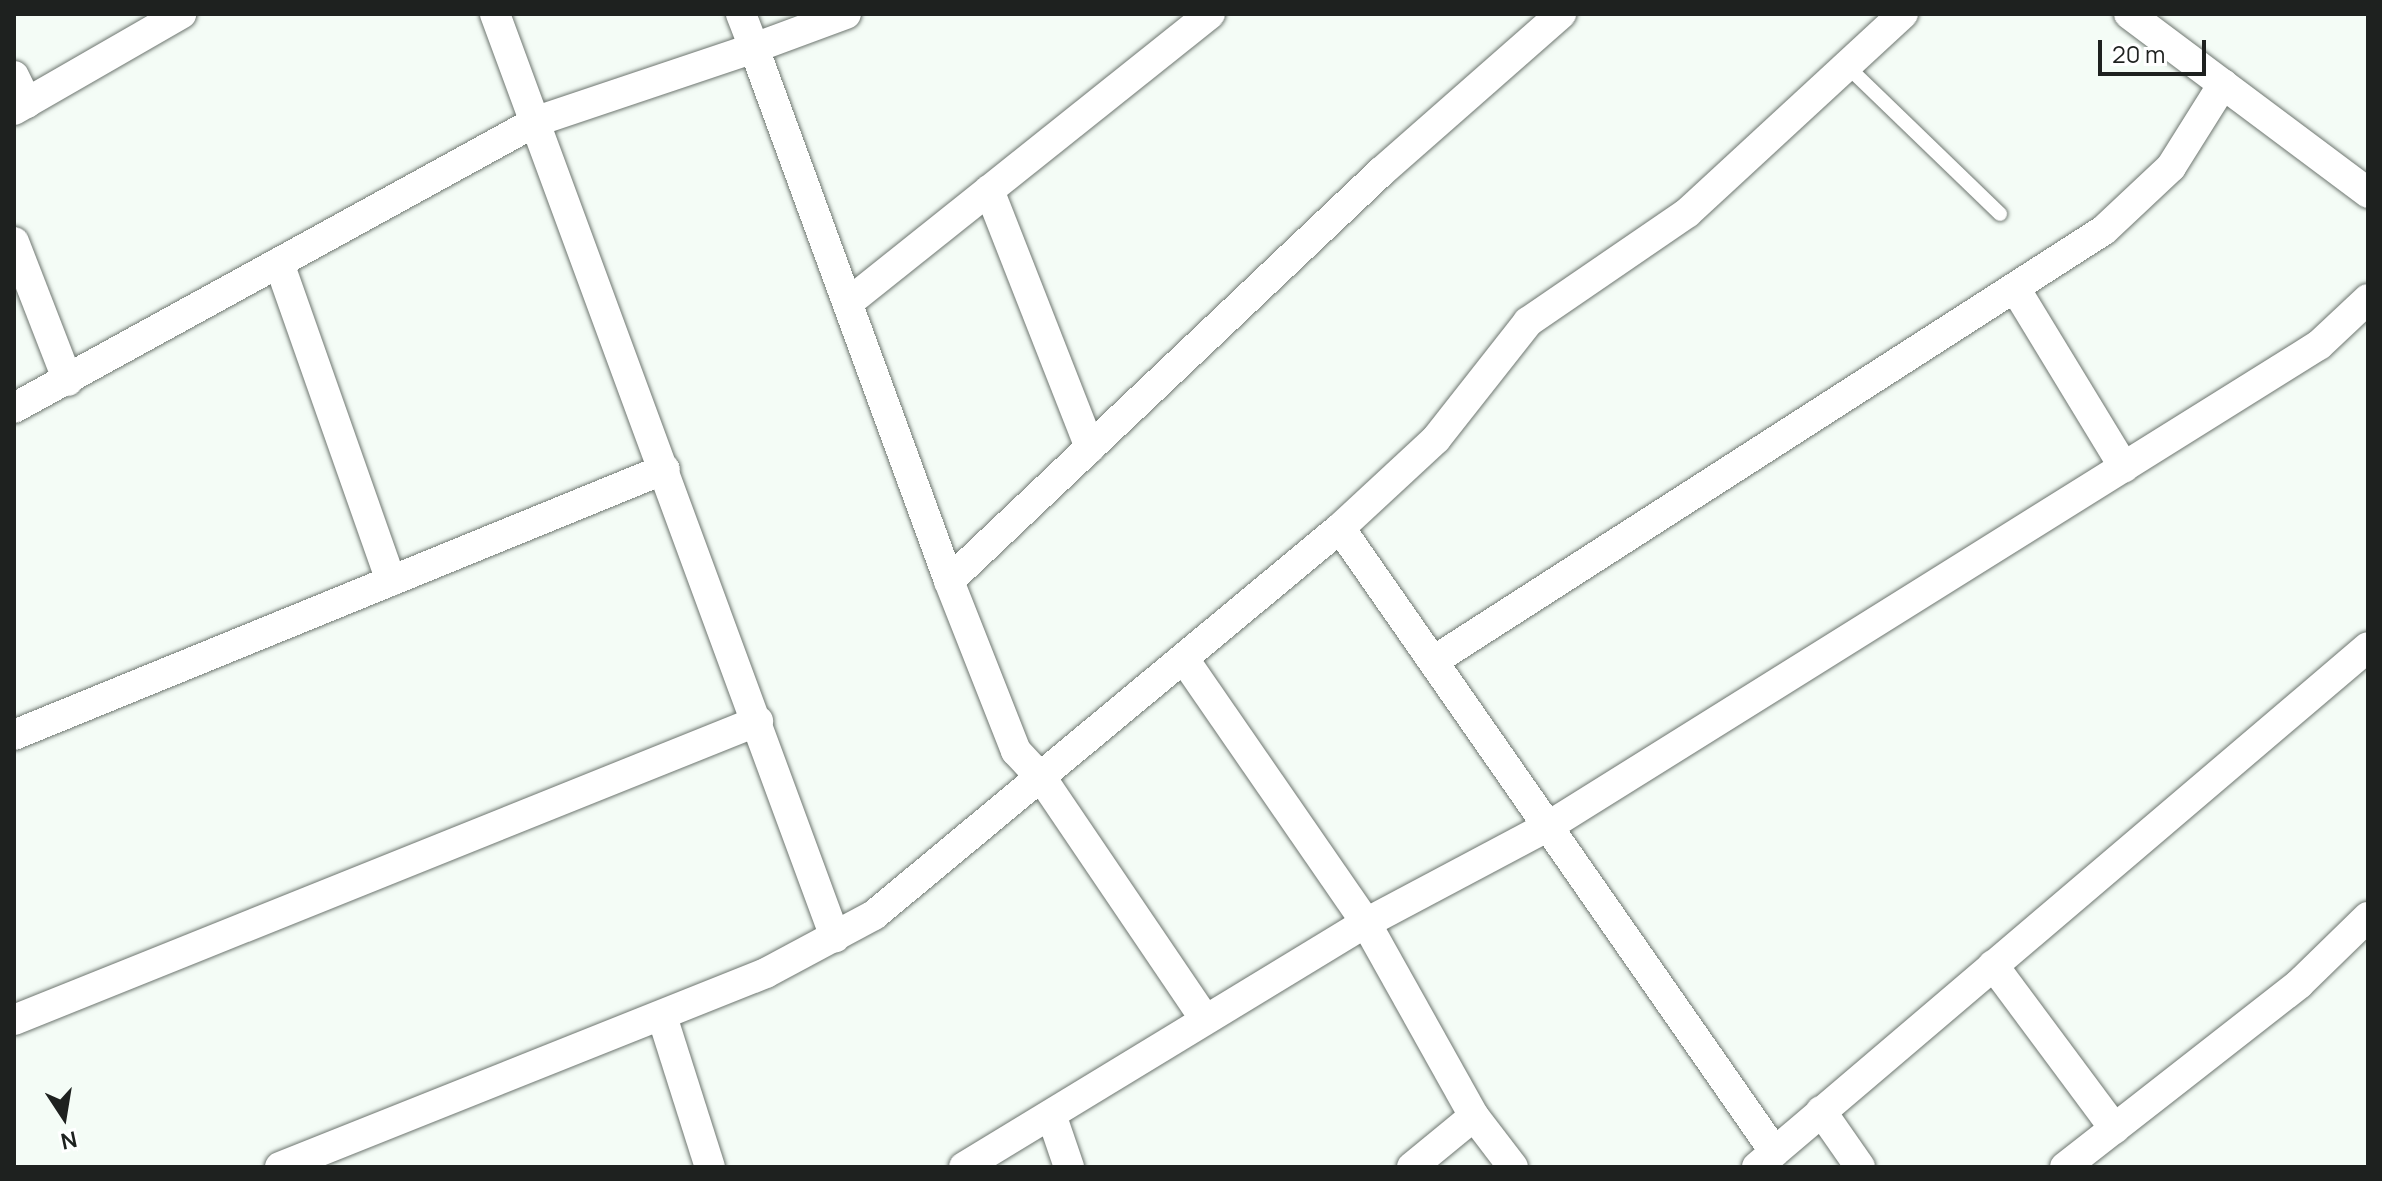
<!DOCTYPE html>
<style>
body{margin:0}
#map{position:relative;width:2382px;height:1181px;overflow:hidden;background:#f4fcf6;font-family:Manrope,sans-serif}
div>[style]{position:absolute}
.roads{filter:drop-shadow(0 0 2px #6e7670) drop-shadow(0 0 2px #6e7670)}
.service>*{height:14px;margin:-7px;padding:0 7px;transform-origin:7px;border-radius:7px;background:#fff}
.minor>*{height:30px;margin:-15px;padding:0 15px;transform-origin:15px;border-radius:15px;background:#fff}
span{translate:-50% -50%;white-space:nowrap;text-align:center;line-height:1.15;-webkit-text-stroke:7px #fff;paint-order:stroke}
.frame{position:absolute;inset:0;border:16px solid #1e211f;pointer-events:none}
.north{position:absolute;left:24px;top:1077px;width:80px;height:80px;-webkit-text-stroke:6px #fff;paint-order:stroke;rotate:168deg;font-size:22px;font-weight:700;line-height:32px;text-align:center;color:#1e211f}
.north::after{content:'';display:block;margin:auto;width:28px;height:36px;background:#1e211f;clip-path:polygon(50% 0,100% 100%,50% 72%,0 100%)}
.scale{position:absolute;left:2098px;top:40px;width:108px;height:36px;box-sizing:border-box;border:4px solid #1e211f;border-top:0;padding-left:10px;font-size:24px;line-height:28px;white-space:nowrap;color:#1e211f;-webkit-text-stroke:6px #fff;paint-order:stroke}
</style>
<div id="map">
<div class="roads">
<div class="service">
<i style="left:1849px;top:68px;width:210px;rotate:44deg"></i>
</div>
<div class="minor">
<i style="left:495px;top:14px;width:984px;rotate:69.78deg"></i>
<i style="left:741px;top:14px;width:36px;rotate:69deg"></i>
<i style="left:754px;top:48px;width:98px;rotate:-20.3deg"></i>
<i style="left:2129px;top:14px;width:299px;rotate:36.8deg"></i>
<i style="left:14px;top:76px;width:30px;rotate:64deg"></i>
<i style="left:14px;top:110px;width:193px;rotate:-29.9deg"></i>
<i style="left:989px;top:190px;width:277px;rotate:68.6deg"></i>
<i style="left:14px;top:242px;width:149px;rotate:68.8deg"></i>
<i style="left:279px;top:263px;width:337px;rotate:70.6deg"></i>
<i style="left:2015px;top:288px;width:210px;rotate:58.7deg"></i>
<i style="left:849px;top:302px;width:462px;rotate:-38.6deg"></i>
<i style="left:14px;top:408px;width:597px;rotate:-28.76deg"></i>
<i style="left:537px;top:121px;width:229px;rotate:-18.6deg"></i>
<i style="left:754px;top:48px;width:568px;rotate:69.9deg"></i>
<i style="left:949px;top:581px;width:595px;rotate:-43.43deg"></i>
<i style="left:1381px;top:172px;width:240px;rotate:-41.3deg"></i>
<i style="left:1340px;top:528px;width:759px;rotate:55.14deg"></i>
<i style="left:949px;top:581px;width:183px;rotate:68.5deg"></i>
<i style="left:1016px;top:751px;width:40px;rotate:47deg"></i>
<i style="left:1043px;top:780px;width:289px;rotate:55.9deg"></i>
<i style="left:1184px;top:659px;width:321px;rotate:55.4deg"></i>
<i style="left:1366px;top:923px;width:221px;rotate:60.8deg"></i>
<i style="left:1474px;top:1116px;width:64px;rotate:52.6deg"></i>
<i style="left:1435px;top:660px;width:795px;rotate:-32.73deg"></i>
<i style="left:2104px;top:230px;width:92px;rotate:-43.2deg"></i>
<i style="left:2171px;top:167px;width:98px;rotate:-57.9deg"></i>
<i style="left:14px;top:735px;width:703px;rotate:-22.23deg"></i>
<i style="left:1993px;top:965px;width:204px;rotate:53.4deg"></i>
<i style="left:662px;top:1016px;width:158px;rotate:72.4deg"></i>
<i style="left:14px;top:1020px;width:802px;rotate:-21.89deg"></i>
<i style="left:1821px;top:1111px;width:68px;rotate:55.1deg"></i>
<i style="left:1052px;top:1117px;width:53px;rotate:71.2deg"></i>
<i style="left:280px;top:1167px;width:523px;rotate:-21.76deg"></i>
<i style="left:766px;top:973px;width:123px;rotate:-28.2deg"></i>
<i style="left:874px;top:915px;width:606px;rotate:-39.71deg"></i>
<i style="left:1340px;top:528px;width:131px;rotate:-42.8deg"></i>
<i style="left:1436px;top:439px;width:149px;rotate:-51.8deg"></i>
<i style="left:1528px;top:322px;width:193px;rotate:-34.4deg"></i>
<i style="left:1687px;top:213px;width:294px;rotate:-42.7deg"></i>
<i style="left:964px;top:1167px;width:470px;rotate:-31.3deg"></i>
<i style="left:1366px;top:923px;width:211px;rotate:-28deg"></i>
<i style="left:1552px;top:824px;width:904px;rotate:-31.99deg"></i>
<i style="left:2319px;top:345px;width:67px;rotate:-43.2deg"></i>
<i style="left:1412px;top:1167px;width:80px;rotate:-39.4deg"></i>
<i style="left:1757px;top:1167px;width:802px;rotate:-40.4deg"></i>
<i style="left:2065px;top:1167px;width:297px;rotate:-38deg"></i>
<i style="left:2299px;top:984px;width:96px;rotate:-44.2deg"></i>
</div>
</div>
<div class="frame"></div>
<div class="north">N</div>
<div class="scale">20 m</div>
</div>
